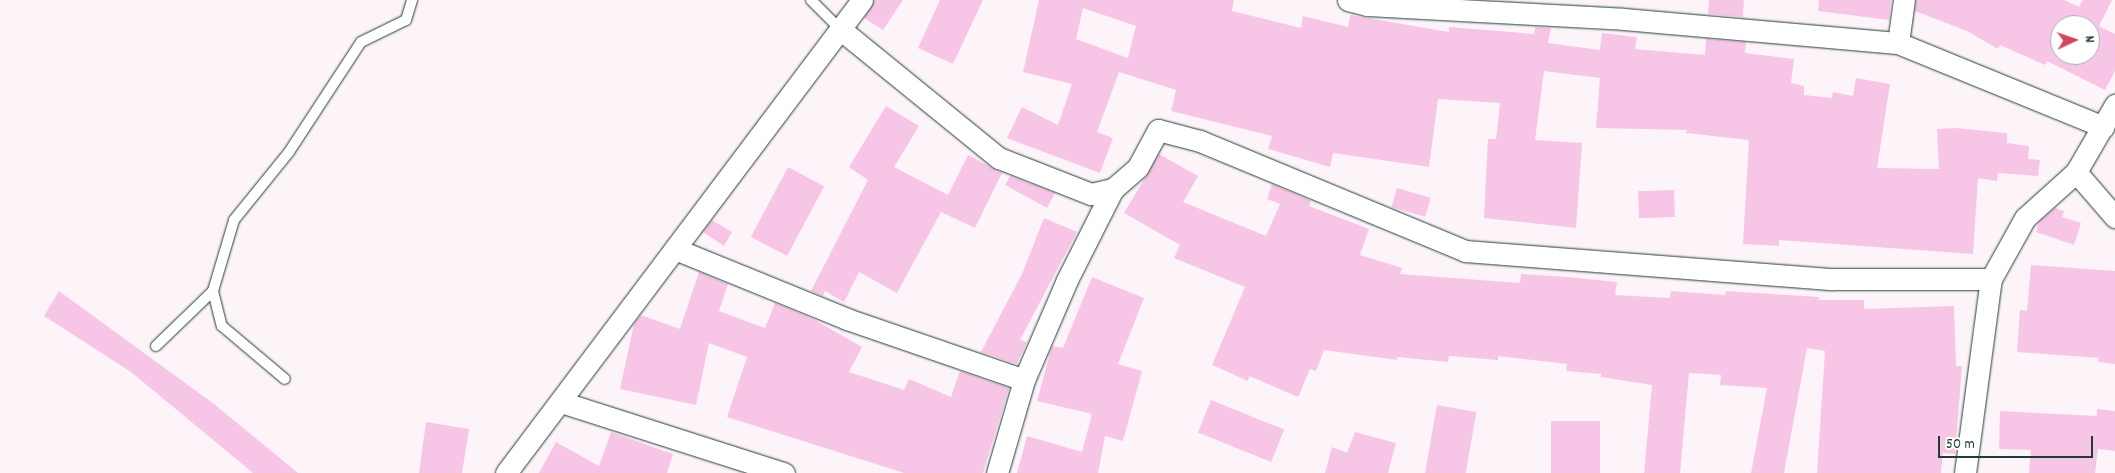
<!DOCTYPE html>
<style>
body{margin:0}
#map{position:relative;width:2115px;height:473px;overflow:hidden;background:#fdf4fa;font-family:Dekko,sans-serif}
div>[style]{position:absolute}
.building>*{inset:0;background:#f7c6e7;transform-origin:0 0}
.roads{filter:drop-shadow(0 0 1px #1f3d34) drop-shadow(0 0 1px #1f3d34)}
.service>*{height:10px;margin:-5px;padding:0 5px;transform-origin:5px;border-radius:5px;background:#fff}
.minor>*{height:21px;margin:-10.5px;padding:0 10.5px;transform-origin:10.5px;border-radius:10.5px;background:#fff}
span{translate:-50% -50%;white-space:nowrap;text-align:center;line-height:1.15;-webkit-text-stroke:4.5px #fff;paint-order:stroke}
.north{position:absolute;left:2050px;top:15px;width:50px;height:50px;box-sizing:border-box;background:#fff;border:1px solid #a5b1ae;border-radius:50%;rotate:87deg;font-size:14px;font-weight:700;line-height:20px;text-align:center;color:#1f3d34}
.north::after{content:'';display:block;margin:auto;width:18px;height:22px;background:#d1495b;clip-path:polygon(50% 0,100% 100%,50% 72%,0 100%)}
.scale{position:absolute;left:1938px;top:436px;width:155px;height:22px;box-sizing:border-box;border:2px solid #1f3d34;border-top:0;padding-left:6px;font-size:15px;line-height:18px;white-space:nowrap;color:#1f3d34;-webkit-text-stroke:4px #fff;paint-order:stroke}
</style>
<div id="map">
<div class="building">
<i style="clip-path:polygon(875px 0,903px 0,883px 30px,864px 18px)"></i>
<i style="clip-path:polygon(940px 0,983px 0,953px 64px,918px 48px)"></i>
<i style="clip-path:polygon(evenodd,1039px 0,1234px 0,1232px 11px,1301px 28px,1303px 16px,1348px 27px,1350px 15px,1449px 32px,1449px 27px,1534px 34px,1535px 27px,1551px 28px,1548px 43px,1600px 50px,1602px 33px,1637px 37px,1635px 49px,1705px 55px,1706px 39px,1746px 42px,1745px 53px,1794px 59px,1791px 83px,1804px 86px,1804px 95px,1832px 98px,1833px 92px,1853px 96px,1856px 78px,1890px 84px,1877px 168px,1939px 169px,1937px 129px,1956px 128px,2007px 133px,2007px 143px,2029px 146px,2028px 159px,2040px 160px,2038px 176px,1998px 173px,1997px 181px,1978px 178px,1973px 254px,1779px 240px,1779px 246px,1743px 244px,1749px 140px,1686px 133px,1687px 130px,1596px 128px,1600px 78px,1544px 71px,1535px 140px,1582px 143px,1576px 228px,1484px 218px,1488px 139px,1496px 139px,1500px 103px,1438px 99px,1429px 167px,1333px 153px,1330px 167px,1268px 149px,1272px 136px,1171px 111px,1176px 90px,1119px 72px,1097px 132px,1113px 138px,1100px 173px,1007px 138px,1022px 107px,1058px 125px,1072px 84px,1023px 72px,1039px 0,1083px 8px,1136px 26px,1128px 58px,1076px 39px,1083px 8px)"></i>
<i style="clip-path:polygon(1709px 0,1744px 0,1743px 17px,1708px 14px)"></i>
<i style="clip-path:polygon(1819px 0,1891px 0,1889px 20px,1818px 11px)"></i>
<i style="clip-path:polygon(evenodd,1916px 0,2064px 0,2079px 7px,2083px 0,2112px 0,2099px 26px,2115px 34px,2115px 71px,2105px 90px,2047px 61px,2045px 65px,2000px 45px,1998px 49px,1967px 31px,1915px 11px,1916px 0,2060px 25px,2090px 25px,2090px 55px,2060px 55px,2060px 25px)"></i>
<i style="clip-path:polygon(886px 106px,919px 126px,894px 167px,948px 195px,968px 155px,1002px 173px,975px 228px,941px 212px,897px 293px,859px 272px,844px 302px,825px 291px,823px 296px,811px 291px,868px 180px,849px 167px)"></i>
<i style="clip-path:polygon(1159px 154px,1198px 176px,1183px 202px,1266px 236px,1280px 204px,1267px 199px,1272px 184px,1311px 201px,1309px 206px,1369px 229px,1360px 255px,1402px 268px,1400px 274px,1520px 283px,1521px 274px,1568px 277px,1617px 282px,1615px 295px,1670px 298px,1671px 291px,1725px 295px,1726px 291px,1819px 297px,1819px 300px,1864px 300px,1864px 309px,1954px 306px,1956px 366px,1962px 366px,1955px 454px,1943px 453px,1941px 473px,1817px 473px,1825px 351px,1807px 348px,1784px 473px,1751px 473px,1767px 388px,1720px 385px,1721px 375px,1689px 373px,1680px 473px,1644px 473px,1652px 385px,1601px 377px,1601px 374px,1566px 371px,1567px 364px,1498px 356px,1498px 360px,1449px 356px,1448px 362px,1397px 357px,1397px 360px,1324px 350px,1316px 371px,1310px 369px,1298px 397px,1249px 376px,1248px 381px,1212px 365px,1245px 287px,1174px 258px,1180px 245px,1124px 213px)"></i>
<i style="left:788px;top:167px;width:41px;height:79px;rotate:28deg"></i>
<i style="clip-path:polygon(1010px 176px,1055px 193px,1047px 208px,1005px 185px)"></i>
<i style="left:1397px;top:188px;width:35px;height:20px;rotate:16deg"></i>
<i style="left:1674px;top:190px;width:27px;height:36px;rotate:88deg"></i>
<i style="clip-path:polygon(2055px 208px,2064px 211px,2062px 217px,2081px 223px,2074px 245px,2036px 232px,2039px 222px)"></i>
<i style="clip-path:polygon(1044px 218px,1077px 232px,1020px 340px,1027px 342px,1017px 364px,981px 352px,1022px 274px)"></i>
<i style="clip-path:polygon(712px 220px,732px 232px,724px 246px,703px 232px)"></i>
<i style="clip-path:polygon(2031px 265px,2115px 271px,2115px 364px,2098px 362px,2099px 358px,2017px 352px,2020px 310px,2027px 311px)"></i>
<i style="clip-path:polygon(699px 272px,728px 284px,719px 311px,765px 328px,775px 303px,813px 319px,862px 347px,849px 372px,904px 390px,909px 379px,951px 397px,960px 371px,1009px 388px,983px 473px,904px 473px,727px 417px,747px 357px,709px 343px,696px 405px,620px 389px,634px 324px,641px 315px,680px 329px)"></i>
<i style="clip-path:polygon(1092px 277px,1144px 298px,1118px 364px,1142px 371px,1123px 441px,1105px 436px,1098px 473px,1017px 473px,1027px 436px,1082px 452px,1092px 414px,1037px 401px,1052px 346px,1063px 348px)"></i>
<i style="clip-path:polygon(59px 291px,214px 404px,298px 473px,253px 473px,131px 372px,44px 316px)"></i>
<i style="left:1211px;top:400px;width:79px;height:35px;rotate:22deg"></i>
<i style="left:1437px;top:405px;width:40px;height:69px;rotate:10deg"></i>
<i style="clip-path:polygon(2097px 409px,2115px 411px,2115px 451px,2098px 449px,2095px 473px,2029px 473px,2031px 450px,1999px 449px,2000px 411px,2097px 416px)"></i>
<i style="left:1551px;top:421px;width:49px;height:52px"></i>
<i style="clip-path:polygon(426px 422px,469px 429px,462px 473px,419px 473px)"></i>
<i style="clip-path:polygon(611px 432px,673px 454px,667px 473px,539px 473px,556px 442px,599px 466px)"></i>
<i style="clip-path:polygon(1355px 432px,1396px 443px,1388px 473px,1325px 473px,1332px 447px,1347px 453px)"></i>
</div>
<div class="roads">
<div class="service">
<i style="left:811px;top:0;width:41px;rotate:45deg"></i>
<i style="left:213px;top:291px;width:36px;rotate:76deg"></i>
<i style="left:222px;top:326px;width:82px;rotate:40.1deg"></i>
<i style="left:156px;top:346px;width:79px;rotate:-44deg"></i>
<i style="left:213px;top:291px;width:74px;rotate:-73.5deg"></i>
<i style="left:234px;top:220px;width:87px;rotate:-51deg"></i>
<i style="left:289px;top:152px;width:131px;rotate:-56.8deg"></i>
<i style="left:361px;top:42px;width:50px;rotate:-26.1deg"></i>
<i style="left:406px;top:20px;width:21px;rotate:-73deg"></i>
</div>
<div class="minor">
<i style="left:1348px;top:0;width:20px;rotate:15deg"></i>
<i style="left:1367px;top:5px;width:256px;rotate:3.1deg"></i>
<i style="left:1623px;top:19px;width:276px;rotate:5deg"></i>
<i style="left:1898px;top:43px;width:222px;rotate:22.2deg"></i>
<i style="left:840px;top:29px;width:205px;rotate:39.1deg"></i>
<i style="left:999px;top:158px;width:99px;rotate:21.4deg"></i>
<i style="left:1091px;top:194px;width:23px;rotate:-13deg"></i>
<i style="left:1113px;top:189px;width:33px;rotate:-41deg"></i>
<i style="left:1138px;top:167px;width:42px;rotate:-61.6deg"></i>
<i style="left:1158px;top:130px;width:43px;rotate:14.7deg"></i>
<i style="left:1200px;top:141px;width:287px;rotate:22.5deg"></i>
<i style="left:1465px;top:251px;width:369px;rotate:4.4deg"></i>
<i style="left:1833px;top:279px;width:158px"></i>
<i style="left:1898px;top:43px;width:43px;rotate:-82.1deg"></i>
<i style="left:2076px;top:172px;width:60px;rotate:49.1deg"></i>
<i style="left:675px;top:249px;width:186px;rotate:22.1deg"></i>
<i style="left:847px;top:319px;width:187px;rotate:19deg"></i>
<i style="left:561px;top:402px;width:234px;rotate:17.7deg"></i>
<i style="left:506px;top:473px;width:592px;rotate:-53.03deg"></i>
<i style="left:997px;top:473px;width:97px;rotate:-73.8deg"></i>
<i style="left:1024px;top:380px;width:109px;rotate:-66.7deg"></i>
<i style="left:1067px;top:280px;width:102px;rotate:-63.2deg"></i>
<i style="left:1965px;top:473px;width:196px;rotate:-82.4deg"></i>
<i style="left:1991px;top:279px;width:70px;rotate:-60.9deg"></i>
<i style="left:2025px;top:218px;width:69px;rotate:-42deg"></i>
<i style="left:2076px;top:172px;width:78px;rotate:-59.8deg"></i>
</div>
</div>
<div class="north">N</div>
<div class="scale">50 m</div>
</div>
